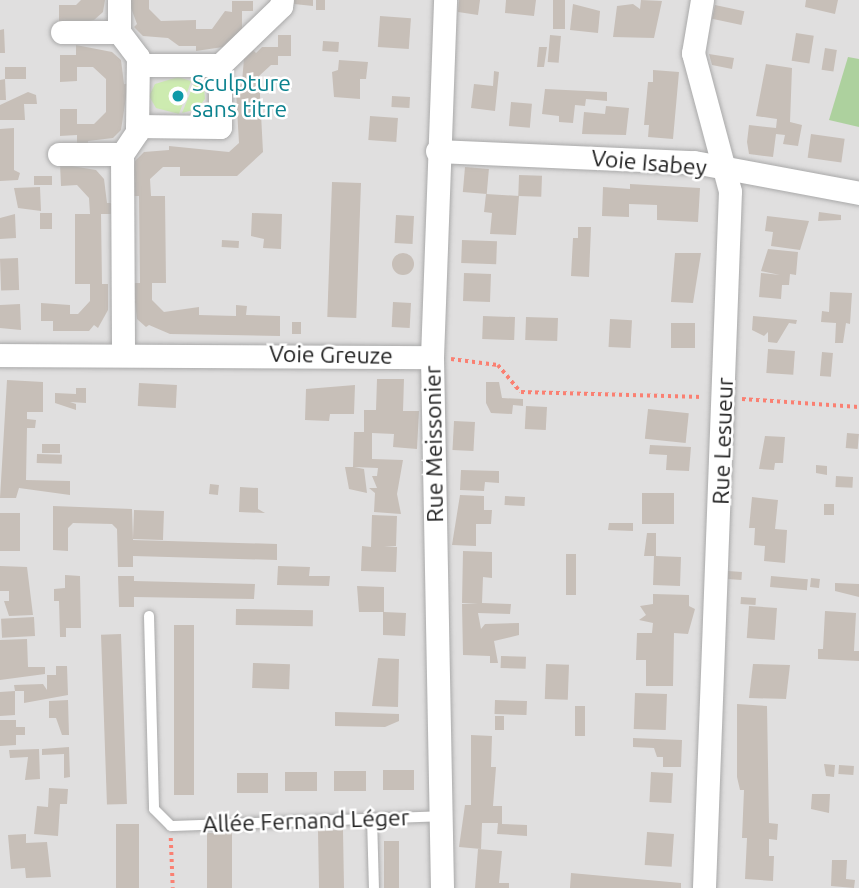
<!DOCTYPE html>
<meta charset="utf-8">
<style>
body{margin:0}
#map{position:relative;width:859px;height:888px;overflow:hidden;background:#f2efe9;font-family:Ubuntu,sans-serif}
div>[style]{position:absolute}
.residential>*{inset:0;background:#e0dfdf;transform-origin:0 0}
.grass>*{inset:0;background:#cdebb0}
.forest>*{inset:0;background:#add19e}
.building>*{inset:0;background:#c7bfb8;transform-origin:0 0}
.round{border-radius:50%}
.path>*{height:3.5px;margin-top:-1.75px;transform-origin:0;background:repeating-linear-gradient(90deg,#fa8072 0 3.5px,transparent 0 7px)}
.roads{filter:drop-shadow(0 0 2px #a9a9a9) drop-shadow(0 0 2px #a9a9a9)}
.service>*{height:10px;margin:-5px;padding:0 5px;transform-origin:5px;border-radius:5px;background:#fff}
.minor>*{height:23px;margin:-11.5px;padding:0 11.5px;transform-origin:11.5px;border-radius:11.5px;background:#fff}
.dots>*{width:19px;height:19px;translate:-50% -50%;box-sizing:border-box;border:4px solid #fff;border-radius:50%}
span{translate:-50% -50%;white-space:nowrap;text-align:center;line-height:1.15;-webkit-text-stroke:5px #fff;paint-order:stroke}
.culture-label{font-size:23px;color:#0d838f}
.left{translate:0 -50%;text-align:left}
.street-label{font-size:23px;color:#222}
</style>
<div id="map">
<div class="residential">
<i style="left:0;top:0;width:859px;height:888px"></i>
</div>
<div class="grass">
<i style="clip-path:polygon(178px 77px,191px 81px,187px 93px,175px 89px,171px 98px,183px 103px,179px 114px,156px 108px,149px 96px,155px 84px)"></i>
<i style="clip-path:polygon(195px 81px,204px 88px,205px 99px,197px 109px,182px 113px)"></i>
</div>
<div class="forest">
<i style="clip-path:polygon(848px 57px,859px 59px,859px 127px,829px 120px)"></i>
</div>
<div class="building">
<i style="clip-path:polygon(81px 0,105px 0,103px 12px,94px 20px,59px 27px,59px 5px,76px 5px)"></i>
<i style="clip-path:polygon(128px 0,149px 0,149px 9px,161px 21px,196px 20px,196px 29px,212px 29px,225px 11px,232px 12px,232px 1px,253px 1px,253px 11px,242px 11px,242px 29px,223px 47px,196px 51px,196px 46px,179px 46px,168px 38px,143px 36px,134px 27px,137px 24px)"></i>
<i style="clip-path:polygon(294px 0,313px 0,313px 6px,294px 4px)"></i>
<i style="left:316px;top:0;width:9px;height:10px"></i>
<i style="clip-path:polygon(459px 0,480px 0,478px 15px,458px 12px)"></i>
<i style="clip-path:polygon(506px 0,536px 0,534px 16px,505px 13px)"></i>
<i style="left:553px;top:0;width:12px;height:29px"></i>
<i style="clip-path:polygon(641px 0,662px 1px,654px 38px,613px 37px,617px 6px,633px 4px,640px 9px)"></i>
<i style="clip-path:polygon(806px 0,838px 0,835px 14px,805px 7px)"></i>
<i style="clip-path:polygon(573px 4px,600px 11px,598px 33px,570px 30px)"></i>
<i style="left:715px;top:5px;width:30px;height:14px;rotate:12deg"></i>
<i style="left:380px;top:16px;width:31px;height:31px;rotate:4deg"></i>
<i style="clip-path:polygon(4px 29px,5px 53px,0 53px,0 30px)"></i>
<i style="left:796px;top:33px;width:18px;height:28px;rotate:9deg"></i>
<i style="clip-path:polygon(278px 35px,291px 35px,291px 56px,278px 56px,278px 65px,271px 65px,259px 76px,263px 152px,237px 176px,180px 176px,180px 167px,163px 167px,150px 179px,151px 196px,165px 196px,166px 283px,152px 283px,152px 300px,164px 312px,199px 307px,199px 315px,236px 316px,236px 305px,247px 306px,246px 315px,280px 316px,280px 336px,170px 334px,149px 325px,146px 327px,137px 319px,134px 294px,130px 294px,130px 283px,140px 283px,139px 196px,129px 196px,135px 161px,144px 152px,169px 150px,169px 146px,229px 152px,239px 143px,236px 92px,242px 82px,244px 58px,253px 50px,256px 53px,262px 47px,278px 47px)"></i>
<i style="left:550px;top:35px;width:11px;height:27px;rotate:5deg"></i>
<i style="left:323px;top:41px;width:16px;height:10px;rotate:4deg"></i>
<i style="clip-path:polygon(76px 45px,112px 52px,121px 60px,124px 84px,128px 84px,121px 130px,113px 138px,88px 141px,88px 145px,77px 145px,77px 135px,60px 136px,60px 109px,77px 109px,77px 124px,94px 124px,106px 112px,106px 79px,93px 67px,77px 67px,77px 81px,60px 82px,60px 55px,76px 55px)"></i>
<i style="clip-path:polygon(539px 47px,547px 47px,544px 67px,537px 67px)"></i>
<i style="left:825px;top:48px;width:12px;height:22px;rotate:9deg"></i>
<i style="clip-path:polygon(709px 54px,734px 58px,732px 69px,712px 65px)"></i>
<i style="clip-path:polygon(339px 60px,368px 62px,366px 79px,360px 79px,360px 99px,334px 97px,332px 72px,338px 70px)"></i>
<i style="clip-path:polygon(766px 64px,792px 68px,790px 122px,802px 125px,798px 146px,783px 144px,785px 135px,776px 134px,773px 157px,749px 154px,747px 142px,749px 125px,776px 128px,777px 119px,756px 116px)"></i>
<i style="left:26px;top:67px;width:12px;height:21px;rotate:90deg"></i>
<i style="clip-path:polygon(653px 70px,679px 72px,673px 139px,648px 137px,649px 125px,644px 125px,648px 82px,653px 82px)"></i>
<i style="clip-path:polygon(494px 71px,499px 72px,495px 111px,471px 108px,474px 84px,493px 86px)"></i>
<i style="clip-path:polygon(5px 79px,6px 100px,0 100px,0 80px)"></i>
<i style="clip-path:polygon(545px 89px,607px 92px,607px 101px,586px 99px,585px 106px,575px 105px,573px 123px,559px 122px,559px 116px,542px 114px)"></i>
<i style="clip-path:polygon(28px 92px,36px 95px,37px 104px,24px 104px,25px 120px,0 120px,0 105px)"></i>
<i style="left:392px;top:96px;width:18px;height:11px;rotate:3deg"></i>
<i style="left:511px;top:102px;width:21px;height:24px;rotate:5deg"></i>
<i style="clip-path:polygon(606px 106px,629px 108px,626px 135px,582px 134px,584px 112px,605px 114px)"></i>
<i style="left:370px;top:116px;width:28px;height:24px;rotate:4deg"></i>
<i style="clip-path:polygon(14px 128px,14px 170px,20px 173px,18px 180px,0 181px,0 129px)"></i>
<i style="left:811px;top:134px;width:34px;height:24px;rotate:8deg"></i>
<i style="clip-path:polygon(60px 164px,96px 170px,104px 179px,107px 203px,111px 203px,111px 214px,101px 214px,102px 284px,108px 284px,108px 310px,98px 328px,94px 325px,89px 331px,53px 331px,53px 321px,41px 321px,41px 303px,70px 305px,70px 314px,78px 314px,90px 301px,90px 284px,75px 284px,75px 214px,90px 214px,89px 198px,77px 185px,61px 186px)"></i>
<i style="left:465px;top:167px;width:24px;height:25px;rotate:5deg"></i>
<i style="left:519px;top:175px;width:23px;height:21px;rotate:2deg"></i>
<i style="left:34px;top:176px;width:18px;height:9px"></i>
<i style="left:332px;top:182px;width:29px;height:135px;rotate:2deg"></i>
<i style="clip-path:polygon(630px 184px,700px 188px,698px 222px,657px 220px,657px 205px,629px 204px,629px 217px,602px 216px,603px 187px,630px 189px)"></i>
<i style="clip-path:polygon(40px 187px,41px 211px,18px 208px,14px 188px)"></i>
<i style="clip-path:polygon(486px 194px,519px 196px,516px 235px,490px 234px,492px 213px,484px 212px)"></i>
<i style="clip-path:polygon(819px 212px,841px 215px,841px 220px,818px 221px)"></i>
<i style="left:40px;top:213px;width:12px;height:16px"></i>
<i style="clip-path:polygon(252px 213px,282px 214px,281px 249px,263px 248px,264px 239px,251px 236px)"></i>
<i style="clip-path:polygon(15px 214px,16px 238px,0 239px,0 218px)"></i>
<i style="left:396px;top:215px;width:18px;height:28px;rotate:3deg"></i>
<i style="clip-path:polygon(767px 216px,809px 221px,800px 250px,771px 246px,773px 232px,765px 231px)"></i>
<i style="clip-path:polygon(578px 227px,591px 227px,589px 277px,571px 276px,573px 238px,578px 238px)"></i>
<i style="left:222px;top:240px;width:17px;height:7px;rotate:3deg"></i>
<i style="left:462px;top:240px;width:35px;height:23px;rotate:2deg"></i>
<i style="clip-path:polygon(768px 249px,798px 252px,796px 275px,790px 274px,789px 285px,782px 285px,781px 299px,759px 297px,761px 273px,780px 275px,761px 271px)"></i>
<i style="clip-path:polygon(675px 253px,701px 253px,693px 303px,671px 302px)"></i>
<i class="round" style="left:392px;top:253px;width:22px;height:22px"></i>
<i style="left:18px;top:258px;width:32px;height:18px;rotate:88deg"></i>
<i style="left:464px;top:273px;width:27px;height:28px;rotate:2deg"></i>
<i style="clip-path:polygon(830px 292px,852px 293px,850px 324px,846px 323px,843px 343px,835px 343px,836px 323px,821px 322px,822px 311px,829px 312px)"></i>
<i style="left:393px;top:302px;width:18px;height:25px;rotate:3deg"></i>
<i style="clip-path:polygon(20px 304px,21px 330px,0 328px,0 305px)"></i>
<i style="left:483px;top:316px;width:32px;height:23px;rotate:2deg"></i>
<i style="clip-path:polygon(753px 316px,797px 320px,796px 324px,789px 323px,777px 343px,768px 342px,768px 332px,764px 336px,752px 330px)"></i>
<i style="left:526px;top:317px;width:32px;height:23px;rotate:2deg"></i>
<i style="left:610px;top:319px;width:22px;height:28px;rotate:3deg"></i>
<i style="left:292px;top:322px;width:9px;height:12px"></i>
<i style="left:671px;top:323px;width:24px;height:25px"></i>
<i style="left:768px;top:349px;width:27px;height:24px;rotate:4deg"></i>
<i style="left:822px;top:352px;width:11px;height:24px;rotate:5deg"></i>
<i style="clip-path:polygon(377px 379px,404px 379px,403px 411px,419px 411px,417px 449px,393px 447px,394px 434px,372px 433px,372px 459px,403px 460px,397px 494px,401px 514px,374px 512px,375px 493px,369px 488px,377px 488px,372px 476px,377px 476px,378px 468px,354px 467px,364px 469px,367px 493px,349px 489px,345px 467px,353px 467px,354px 432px,364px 432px,364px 410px,376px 410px)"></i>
<i style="clip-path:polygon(7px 380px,43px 382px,43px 412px,27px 412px,27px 419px,36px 420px,35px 428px,27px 428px,26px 480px,70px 481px,70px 495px,19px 488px,16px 498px,0 498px)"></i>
<i style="clip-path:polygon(486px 382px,499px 382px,502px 398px,523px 399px,523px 406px,513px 405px,512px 414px,491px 413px,486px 403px)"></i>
<i style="left:139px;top:383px;width:38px;height:23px;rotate:3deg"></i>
<i style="clip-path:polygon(355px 385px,354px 414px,330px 414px,329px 421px,305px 420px,306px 389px)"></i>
<i style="clip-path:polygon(76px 388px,86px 388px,86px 403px,70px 402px,76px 404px,76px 410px,55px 403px,55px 393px,76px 394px)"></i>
<i style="left:526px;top:406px;width:21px;height:23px;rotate:3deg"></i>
<i style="left:648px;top:409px;width:41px;height:30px;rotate:6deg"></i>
<i style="left:454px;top:421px;width:21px;height:29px;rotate:3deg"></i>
<i style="left:847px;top:433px;width:12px;height:15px;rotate:5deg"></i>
<i style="clip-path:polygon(765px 436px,785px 437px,783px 463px,775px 463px,774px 470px,759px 469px)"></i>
<i style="left:42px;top:444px;width:18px;height:9px"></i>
<i style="clip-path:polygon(650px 445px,691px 447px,689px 471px,666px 470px,667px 455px,649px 454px)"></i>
<i style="left:37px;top:454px;width:25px;height:9px;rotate:2deg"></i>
<i style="clip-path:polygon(816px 465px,827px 466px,827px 475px,816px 473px)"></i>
<i style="clip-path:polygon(461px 470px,499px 471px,499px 483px,485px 482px,484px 491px,460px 490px)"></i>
<i style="left:836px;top:476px;width:17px;height:11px;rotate:3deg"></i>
<i style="left:210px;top:484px;width:9px;height:10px;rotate:6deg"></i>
<i style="clip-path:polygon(240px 487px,258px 488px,258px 509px,265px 513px,239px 512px)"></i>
<i style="left:642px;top:493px;width:32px;height:31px"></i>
<i style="clip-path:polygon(460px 495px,484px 496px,484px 510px,492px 510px,491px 524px,476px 524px,476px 546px,452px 545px)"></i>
<i style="left:505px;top:496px;width:20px;height:9px;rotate:3deg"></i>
<i style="clip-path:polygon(752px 497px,778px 500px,775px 529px,787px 530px,785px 563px,764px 561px,765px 546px,754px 545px,755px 528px,749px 528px)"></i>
<i style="left:824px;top:504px;width:10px;height:11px"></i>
<i style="clip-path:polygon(53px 506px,132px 509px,133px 540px,277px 544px,277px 560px,133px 556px,133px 567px,118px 567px,117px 529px,112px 524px,73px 523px,68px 528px,68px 551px,53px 550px)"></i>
<i style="left:134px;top:510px;width:30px;height:29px;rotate:2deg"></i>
<i style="left:0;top:513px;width:20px;height:38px"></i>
<i style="clip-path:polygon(372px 515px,397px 516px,396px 546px,384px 547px,397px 547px,396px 572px,361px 571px,362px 546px,371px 547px)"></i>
<i style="clip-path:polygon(609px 523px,633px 523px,633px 531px,608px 530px)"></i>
<i style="clip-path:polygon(647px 533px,656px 533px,656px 556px,681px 557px,680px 586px,653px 585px,654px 556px,644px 556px)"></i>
<i style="clip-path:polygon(463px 551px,492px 552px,492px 578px,483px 577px,482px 603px,511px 604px,510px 614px,478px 613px,481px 629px,485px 624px,519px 623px,519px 635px,494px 641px,498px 663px,490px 663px,490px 656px,463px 655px,462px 604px,478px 603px,462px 603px)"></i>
<i style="left:566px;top:554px;width:10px;height:41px"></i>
<i style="clip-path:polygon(0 566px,27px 567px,33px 615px,9px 616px,4px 601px,9px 601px,9px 591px,0 591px)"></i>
<i style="clip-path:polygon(278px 566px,310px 567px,309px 576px,330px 576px,329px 586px,277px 585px)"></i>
<i style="left:728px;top:571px;width:14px;height:8px;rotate:4deg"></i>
<i style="clip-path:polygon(65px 575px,80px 576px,81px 628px,66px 628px,66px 637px,60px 637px,59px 601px,54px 601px,54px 589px,65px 588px)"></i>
<i style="clip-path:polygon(118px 576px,134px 576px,134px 581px,255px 584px,254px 599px,134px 597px,134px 607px,119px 607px)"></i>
<i style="left:771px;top:576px;width:37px;height:11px;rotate:5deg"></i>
<i style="left:811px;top:578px;width:9px;height:9px;rotate:6deg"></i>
<i style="clip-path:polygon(835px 583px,859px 584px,859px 597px,835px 591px)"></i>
<i style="clip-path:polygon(357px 586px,384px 587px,384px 612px,406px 613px,405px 636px,383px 635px,383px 612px,359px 612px)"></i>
<i style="clip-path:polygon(653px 594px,689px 595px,689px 606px,695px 609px,688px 634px,674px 633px,673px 686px,646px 686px,646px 660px,636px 660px,637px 633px,652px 633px,653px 623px,639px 620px,646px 615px,640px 606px,653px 604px)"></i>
<i style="left:741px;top:597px;width:15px;height:7px;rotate:4deg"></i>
<i style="left:749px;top:606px;width:28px;height:32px;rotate:4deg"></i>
<i style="left:236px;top:609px;width:77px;height:16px;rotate:1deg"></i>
<i style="clip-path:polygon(825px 611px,856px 613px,854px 651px,859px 651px,859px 661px,818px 659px,818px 649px,823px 649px)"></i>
<i style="left:34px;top:617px;width:19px;height:33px;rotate:87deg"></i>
<i style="left:174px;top:625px;width:20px;height:170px"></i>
<i style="left:121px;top:634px;width:170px;height:20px;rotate:88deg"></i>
<i style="clip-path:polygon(27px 639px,28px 667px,45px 667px,45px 674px,0 680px,0 640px)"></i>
<i style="left:501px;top:656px;width:25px;height:12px;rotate:2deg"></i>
<i style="clip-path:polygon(378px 658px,399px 659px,398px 707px,372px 706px)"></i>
<i style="left:253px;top:663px;width:37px;height:25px;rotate:2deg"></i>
<i style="left:546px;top:664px;width:23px;height:35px;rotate:2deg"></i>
<i style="clip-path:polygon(753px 664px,790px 665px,786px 699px,749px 698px)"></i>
<i style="clip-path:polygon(56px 666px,67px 666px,68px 695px,24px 703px,24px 691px,15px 691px,15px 715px,0 716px,0 692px,15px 691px,14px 685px,43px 684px,47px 690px,47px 675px,56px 675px)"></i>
<i style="left:635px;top:693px;width:32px;height:36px;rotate:2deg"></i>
<i style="clip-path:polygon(68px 700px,69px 735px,62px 735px,56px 718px,49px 718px,49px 701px)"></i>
<i style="left:495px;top:700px;width:32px;height:14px;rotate:2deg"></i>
<i style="clip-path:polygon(737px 704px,767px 706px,769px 823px,778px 824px,777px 840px,769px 839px,769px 856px,774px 856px,773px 881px,745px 879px,747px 838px,742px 838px,744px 790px,740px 790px,737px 777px)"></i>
<i style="left:575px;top:706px;width:10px;height:30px"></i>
<i style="clip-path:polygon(335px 712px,399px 714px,399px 721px,385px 727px,335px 726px)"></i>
<i style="left:495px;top:716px;width:9px;height:14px"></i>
<i style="clip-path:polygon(0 720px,16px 720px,16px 727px,25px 727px,25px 735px,16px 735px,16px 745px,0 746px)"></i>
<i style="clip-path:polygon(471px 735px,492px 736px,491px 767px,496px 767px,493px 806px,502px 806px,502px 824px,527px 825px,527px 836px,497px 834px,498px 823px,482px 823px,481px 849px,459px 847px,465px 805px,471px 805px)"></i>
<i style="clip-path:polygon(633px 738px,682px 740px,681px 767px,663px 767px,663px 757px,657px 757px,654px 748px,633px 747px)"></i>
<i style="clip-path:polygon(69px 747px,70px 777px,64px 778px,64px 754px,42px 755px,42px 749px)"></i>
<i style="clip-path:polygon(39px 749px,40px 779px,25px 780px,28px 757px,10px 758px,9px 750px)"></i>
<i style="clip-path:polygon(824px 764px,835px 765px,834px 777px,826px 776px)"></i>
<i style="left:839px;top:765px;width:15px;height:9px;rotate:4deg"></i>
<i style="left:383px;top:770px;width:31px;height:20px"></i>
<i style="left:334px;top:771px;width:32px;height:20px"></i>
<i style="left:317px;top:772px;width:19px;height:32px;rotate:90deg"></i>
<i style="left:651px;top:772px;width:22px;height:30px;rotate:3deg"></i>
<i style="left:268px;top:773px;width:20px;height:31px;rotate:90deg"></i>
<i style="clip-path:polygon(49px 788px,68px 789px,67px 804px,60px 804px,58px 836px,34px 834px,37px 806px,48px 807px)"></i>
<i style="clip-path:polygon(812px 794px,830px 794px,829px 813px,811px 809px)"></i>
<i style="left:116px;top:824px;width:23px;height:64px"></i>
<i style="left:343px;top:830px;width:58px;height:25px;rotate:89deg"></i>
<i style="left:647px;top:832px;width:27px;height:33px;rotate:4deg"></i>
<i style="left:207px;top:833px;width:25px;height:55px"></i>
<i style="clip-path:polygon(26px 834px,26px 843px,47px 842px,51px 877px,26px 878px,25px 868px,11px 869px,8px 835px)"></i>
<i style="left:384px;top:841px;width:15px;height:47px"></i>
<i style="clip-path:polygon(478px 849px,502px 851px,499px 883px,509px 883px,509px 888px,475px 888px)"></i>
<i style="clip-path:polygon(832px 860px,847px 860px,846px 879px,855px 880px,854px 888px,831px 886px)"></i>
<i style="clip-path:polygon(571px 873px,681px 883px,681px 888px,570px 888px)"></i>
</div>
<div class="path">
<i style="left:451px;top:359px;width:47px;rotate:7.3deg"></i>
<i style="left:498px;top:365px;width:35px;rotate:50deg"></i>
<i style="left:521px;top:392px;width:182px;rotate:1.6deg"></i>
<i style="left:742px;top:399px;width:117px;rotate:3.9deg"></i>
<i style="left:171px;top:838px;width:50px;rotate:87.7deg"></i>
</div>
<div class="roads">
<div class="service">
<i style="left:149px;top:616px;width:193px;rotate:88.5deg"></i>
<i style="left:154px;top:809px;width:24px;rotate:45deg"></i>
<i style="left:171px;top:826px;width:271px;rotate:-2.1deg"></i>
<i style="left:372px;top:818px;width:70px;rotate:88.4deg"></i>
</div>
<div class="minor">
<i style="left:119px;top:0;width:32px;rotate:90deg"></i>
<i style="left:119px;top:32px;width:31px;rotate:53deg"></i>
<i style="left:138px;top:57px;width:75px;rotate:90.8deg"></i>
<i style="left:137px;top:132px;width:27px;rotate:124deg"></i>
<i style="left:122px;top:154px;width:199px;rotate:89.7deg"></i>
<i style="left:702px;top:0;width:54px;rotate:99.6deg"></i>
<i style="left:693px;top:53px;width:143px;rotate:75deg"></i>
<i style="left:730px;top:191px;width:697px;rotate:92.14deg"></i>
<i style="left:62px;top:32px;width:57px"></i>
<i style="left:220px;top:65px;width:85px;rotate:-44deg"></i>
<i style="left:281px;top:6px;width:6px;rotate:-81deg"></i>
<i style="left:137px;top:126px;width:83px;rotate:0.7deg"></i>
<i style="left:220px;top:127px;width:62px;rotate:-90deg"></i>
<i style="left:220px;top:65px;width:82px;rotate:180deg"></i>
<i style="left:437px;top:151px;width:257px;rotate:2.5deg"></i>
<i style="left:694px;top:162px;width:168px;rotate:10.6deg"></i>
<i style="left:59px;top:154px;width:63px"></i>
<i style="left:0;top:355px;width:432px;rotate:0.3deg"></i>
<i style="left:442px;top:888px;width:531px;rotate:-91.08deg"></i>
<i style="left:432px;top:357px;width:357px;rotate:-87.9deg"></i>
</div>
</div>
<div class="dots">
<i style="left:178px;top:96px;background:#0f9aa8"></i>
</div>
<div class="culture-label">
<span class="left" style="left:192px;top:96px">Sculpture<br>sans titre</span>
</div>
<div class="street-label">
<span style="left:649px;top:163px;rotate:5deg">Voie Isabey</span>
<span style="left:331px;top:355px;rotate:1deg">Voie Greuze</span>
<span style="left:723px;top:441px;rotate:-88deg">Rue Lesueur</span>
<span style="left:434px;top:444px;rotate:-91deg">Rue Meissonier</span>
<span style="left:306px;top:821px;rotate:-2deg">Allée Fernand Léger</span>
</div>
</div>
